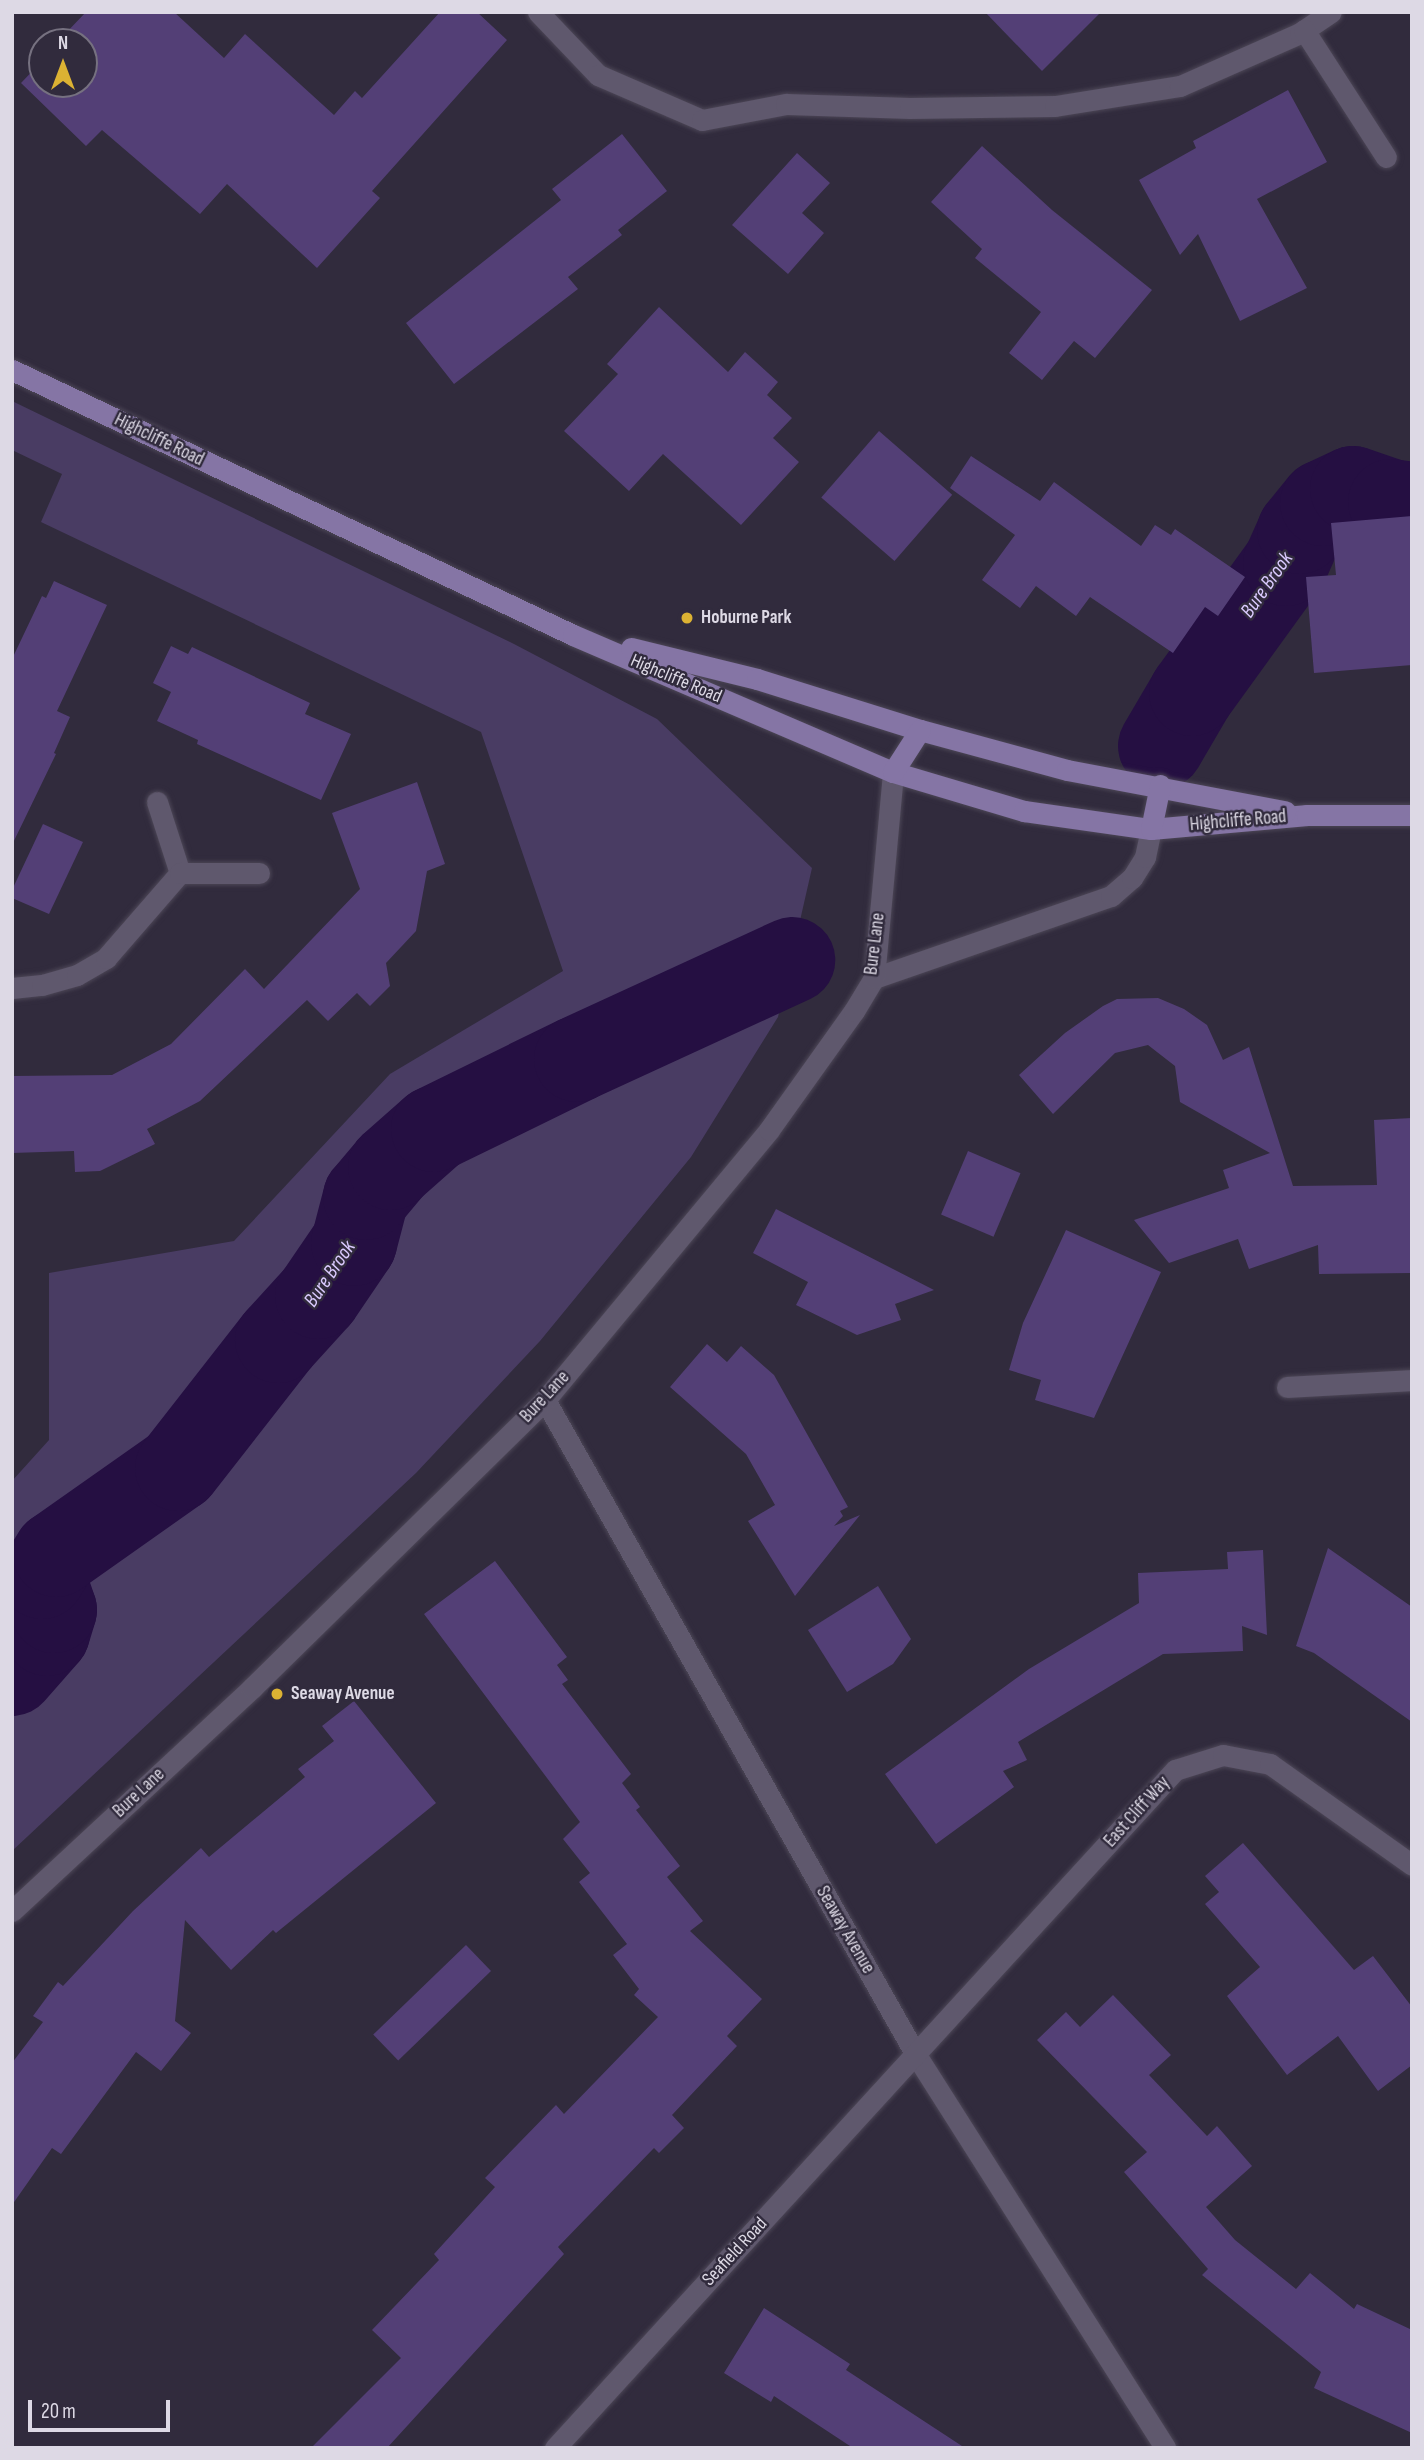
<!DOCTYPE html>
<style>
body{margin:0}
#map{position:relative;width:1424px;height:2460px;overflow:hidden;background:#312b3d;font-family:"Sofia Sans Condensed",sans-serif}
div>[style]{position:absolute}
.green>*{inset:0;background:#493c63}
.river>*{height:86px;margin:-43px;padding:0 43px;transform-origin:43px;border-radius:43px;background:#250f42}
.building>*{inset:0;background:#533f76;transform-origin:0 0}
.roads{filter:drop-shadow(0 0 2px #4c4656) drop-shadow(0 0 2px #4c4656)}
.minor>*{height:21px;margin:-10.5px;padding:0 10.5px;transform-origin:10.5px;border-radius:10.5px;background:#5f586d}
.major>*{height:21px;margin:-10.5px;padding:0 10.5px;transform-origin:10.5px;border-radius:10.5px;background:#8575a5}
.dots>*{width:19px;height:19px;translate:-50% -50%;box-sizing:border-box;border:4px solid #312b3d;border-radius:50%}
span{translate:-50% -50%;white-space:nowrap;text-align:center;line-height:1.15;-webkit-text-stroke:5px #312b3d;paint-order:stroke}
.street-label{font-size:19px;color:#ddd9e5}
.poi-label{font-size:19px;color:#ddd9e5;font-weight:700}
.left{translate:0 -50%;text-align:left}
.water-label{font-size:21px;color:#dacafe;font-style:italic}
.frame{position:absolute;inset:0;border:14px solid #ddd9e5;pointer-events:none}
.north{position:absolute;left:28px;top:28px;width:70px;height:70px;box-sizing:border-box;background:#312b3d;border:2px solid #767180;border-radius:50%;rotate:0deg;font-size:19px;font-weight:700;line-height:28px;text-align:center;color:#ddd9e5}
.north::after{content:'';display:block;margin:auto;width:24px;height:32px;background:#dcb233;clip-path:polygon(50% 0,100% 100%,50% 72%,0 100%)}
.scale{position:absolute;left:28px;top:2400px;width:142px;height:32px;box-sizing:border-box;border:4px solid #ddd9e5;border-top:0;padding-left:9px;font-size:21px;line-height:24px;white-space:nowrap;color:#ddd9e5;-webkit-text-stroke:5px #312b3d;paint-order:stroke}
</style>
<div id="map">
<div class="green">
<i style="clip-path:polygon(12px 401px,514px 644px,657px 719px,812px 868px,778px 1017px,691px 1157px,540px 1341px,416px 1473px,12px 1851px,12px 1481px,49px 1440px,49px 1273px,234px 1241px,390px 1074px,563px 971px,481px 732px,41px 522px,62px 474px,12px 450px)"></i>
</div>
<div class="river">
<i style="left:1161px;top:746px;width:61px;rotate:-59.7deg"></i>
<i style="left:1192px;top:693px;width:160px;rotate:-54.1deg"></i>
<i style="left:1286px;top:563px;width:35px;rotate:-66deg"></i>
<i style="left:1300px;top:531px;width:36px;rotate:-51deg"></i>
<i style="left:1323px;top:503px;width:33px;rotate:-25deg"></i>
<i style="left:1353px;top:489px;width:40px;rotate:18.9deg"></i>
<i style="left:1391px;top:502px;width:21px;rotate:8deg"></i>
<i style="left:12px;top:1673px;width:53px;rotate:-48.8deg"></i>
<i style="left:47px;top:1633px;width:24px;rotate:-73deg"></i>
<i style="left:54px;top:1610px;width:36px;rotate:-109deg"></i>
<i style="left:42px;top:1576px;width:26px;rotate:-58deg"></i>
<i style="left:56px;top:1554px;width:149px;rotate:-35.2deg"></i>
<i style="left:178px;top:1468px;width:162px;rotate:-52deg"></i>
<i style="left:278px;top:1340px;width:59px;rotate:-47.7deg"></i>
<i style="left:318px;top:1296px;width:64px;rotate:-55.8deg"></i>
<i style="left:354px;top:1243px;width:48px;rotate:-75.4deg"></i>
<i style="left:366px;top:1197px;width:39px;rotate:-50deg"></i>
<i style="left:391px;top:1167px;width:57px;rotate:-41.5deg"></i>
<i style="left:434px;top:1129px;width:159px;rotate:-26.1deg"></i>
<i style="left:577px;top:1059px;width:237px;rotate:-24.7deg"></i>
</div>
<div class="building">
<i style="clip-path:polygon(86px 12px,174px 12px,224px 58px,245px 34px,334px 115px,355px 91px,362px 98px,440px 12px,477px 12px,507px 40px,372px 191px,380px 198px,317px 268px,227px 184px,200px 214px,102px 130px,86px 146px,21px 83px,42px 61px,42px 84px,84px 84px,84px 42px,61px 42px,66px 37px,64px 35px)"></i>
<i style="clip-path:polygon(985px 12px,1101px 12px,1042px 71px)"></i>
<i style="clip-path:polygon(1288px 90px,1327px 162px,1257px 199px,1307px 288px,1240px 321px,1198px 234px,1180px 255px,1139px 180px,1196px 148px,1193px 141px)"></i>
<i style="clip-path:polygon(622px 134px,667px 191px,618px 230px,622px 235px,568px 277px,578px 289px,454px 384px,406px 323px,561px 200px,552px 189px)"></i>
<i style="clip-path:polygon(982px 146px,1052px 210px,1152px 290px,1095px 358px,1074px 341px,1042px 380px,1009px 353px,1041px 312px,975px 258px,982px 249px,931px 202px)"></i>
<i style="clip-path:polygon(797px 153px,830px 183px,802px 213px,824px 233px,788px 274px,732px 225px)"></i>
<i style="clip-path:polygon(659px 307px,728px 372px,745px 352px,778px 382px,767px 395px,792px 418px,773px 438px,799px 462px,741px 525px,663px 454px,629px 491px,564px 431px,618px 374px,607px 364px)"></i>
<i style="left:879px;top:431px;width:97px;height:88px;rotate:41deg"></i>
<i style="clip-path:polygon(971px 456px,1040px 501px,1054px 482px,1141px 546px,1155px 525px,1171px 535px,1175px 529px,1245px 577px,1218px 616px,1205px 607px,1173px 653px,1090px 597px,1076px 616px,1036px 586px,1020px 608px,982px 580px,1015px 535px,950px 488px)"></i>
<i style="clip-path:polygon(1412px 516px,1412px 665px,1314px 673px,1306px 577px,1336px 575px,1331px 523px)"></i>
<i style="clip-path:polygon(54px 581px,107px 605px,57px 711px,70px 717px,54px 753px,56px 754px,12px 845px,12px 659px,42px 596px,46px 598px)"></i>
<i style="clip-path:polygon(171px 646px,188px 654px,192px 647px,310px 703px,305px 714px,351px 734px,321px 800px,197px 744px,198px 740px,157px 721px,171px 692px,153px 683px)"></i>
<i style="clip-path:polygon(417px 782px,445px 864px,427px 871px,416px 931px,386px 963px,390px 986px,370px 1006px,357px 993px,328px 1021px,307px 1000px,200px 1101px,147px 1129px,155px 1144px,100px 1171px,75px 1172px,74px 1151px,12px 1153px,12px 1076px,112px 1075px,171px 1044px,245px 969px,264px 989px,360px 889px,332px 813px)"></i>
<i style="clip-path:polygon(43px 824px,83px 842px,49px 914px,12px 898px,12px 890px)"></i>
<i style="clip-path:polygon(1158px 998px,1184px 1009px,1207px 1025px,1223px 1060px,1249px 1047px,1293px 1186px,1377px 1185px,1374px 1120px,1412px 1118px,1412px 1273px,1319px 1274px,1318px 1245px,1249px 1269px,1238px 1239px,1169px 1263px,1134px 1220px,1229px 1188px,1223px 1170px,1270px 1153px,1180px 1102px,1175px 1066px,1148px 1045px,1115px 1053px,1053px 1114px,1019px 1075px,1065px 1033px,1103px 1006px,1117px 999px)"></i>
<i style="left:968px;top:1151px;width:57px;height:69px;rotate:23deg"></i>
<i style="clip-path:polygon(776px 1209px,934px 1290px,895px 1304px,901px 1320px,857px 1335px,796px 1305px,808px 1282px,753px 1253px)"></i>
<i style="clip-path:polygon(1066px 1230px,1161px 1272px,1094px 1418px,1035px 1400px,1041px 1380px,1009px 1370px,1023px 1323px)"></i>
<i style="clip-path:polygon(707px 1344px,727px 1362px,741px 1346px,774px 1375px,848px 1507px,840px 1511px,843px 1516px,834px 1526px,860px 1515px,795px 1596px,748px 1521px,775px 1505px,746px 1454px,670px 1387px)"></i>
<i style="clip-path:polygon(1328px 1548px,1412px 1607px,1412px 1722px,1314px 1653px,1296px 1646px)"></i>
<i style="clip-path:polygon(1263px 1550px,1267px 1635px,1242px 1626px,1243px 1651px,1163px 1654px,1018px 1742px,1027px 1760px,1003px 1771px,1014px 1787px,936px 1844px,885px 1774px,1029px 1669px,1139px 1603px,1138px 1573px,1228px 1569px,1227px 1552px)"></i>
<i style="clip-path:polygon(495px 1561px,567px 1657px,557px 1665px,568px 1680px,562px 1684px,631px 1774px,622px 1783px,640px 1807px,636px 1810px,680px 1866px,667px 1877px,703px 1921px,690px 1931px,762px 1999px,727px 2036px,737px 2046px,672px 2115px,684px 2128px,659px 2153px,654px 2148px,558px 2247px,564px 2254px,387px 2448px,311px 2448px,401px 2358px,372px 2330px,439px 2260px,434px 2254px,495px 2187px,485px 2178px,556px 2105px,564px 2114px,658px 2017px,634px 1995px,639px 1989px,613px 1955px,627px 1944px,579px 1882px,590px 1873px,563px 1839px,580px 1822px,424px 1614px)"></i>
<i style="clip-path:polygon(878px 1586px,911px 1639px,893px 1664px,847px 1692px,808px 1630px)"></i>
<i style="clip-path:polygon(354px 1701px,436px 1803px,276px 1933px,273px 1930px,231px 1970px,185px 1920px,175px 2021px,191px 2033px,161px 2071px,136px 2052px,61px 2154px,52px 2148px,12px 2205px,12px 2063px,43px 2022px,33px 2016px,58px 1982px,63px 1986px,133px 1911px,201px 1848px,209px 1857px,305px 1777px,298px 1769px,334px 1741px,322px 1726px)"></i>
<i style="clip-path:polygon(1243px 1843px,1354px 1970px,1373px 1956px,1412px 2007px,1412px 2065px,1378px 2091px,1338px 2036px,1287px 2075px,1227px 1996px,1260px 1967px,1205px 1904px,1219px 1892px,1205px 1876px)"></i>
<i style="left:466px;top:1945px;width:36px;height:129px;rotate:46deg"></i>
<i style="clip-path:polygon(1113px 1995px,1171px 2055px,1149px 2075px,1207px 2136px,1217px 2126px,1252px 2166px,1206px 2207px,1235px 2240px,1296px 2289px,1310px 2273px,1354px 2309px,1357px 2304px,1412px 2330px,1412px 2433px,1314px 2388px,1321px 2372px,1202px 2275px,1208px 2269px,1124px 2172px,1147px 2152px,1037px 2040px,1066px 2012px,1080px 2027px)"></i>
<i style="clip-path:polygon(764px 2308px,850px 2364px,846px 2370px,965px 2448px,853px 2448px,774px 2396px,771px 2402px,724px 2373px)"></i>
</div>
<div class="roads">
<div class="minor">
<i style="left:538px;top:12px;width:87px;rotate:46.4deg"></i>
<i style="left:598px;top:75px;width:113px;rotate:23.4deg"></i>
<i style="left:702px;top:120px;width:86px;rotate:-10.8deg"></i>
<i style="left:786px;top:104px;width:124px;rotate:1.8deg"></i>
<i style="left:910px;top:108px;width:145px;rotate:-0.8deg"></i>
<i style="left:1055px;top:106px;width:127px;rotate:-9.1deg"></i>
<i style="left:1180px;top:86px;width:131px;rotate:-23.8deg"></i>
<i style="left:1300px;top:33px;width:37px;rotate:-34deg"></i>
<i style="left:1304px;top:30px;width:151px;rotate:57.2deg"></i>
<i style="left:157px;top:802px;width:75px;rotate:72.1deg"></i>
<i style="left:874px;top:978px;width:251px;rotate:-19.1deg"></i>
<i style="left:1111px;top:896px;width:28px;rotate:-41deg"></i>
<i style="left:1132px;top:878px;width:25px;rotate:-58deg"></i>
<i style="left:1145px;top:857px;width:29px;rotate:-78deg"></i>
<i style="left:12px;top:988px;width:30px;rotate:-6deg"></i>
<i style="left:42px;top:985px;width:36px;rotate:-16deg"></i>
<i style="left:77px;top:975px;width:34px;rotate:-30deg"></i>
<i style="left:106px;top:958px;width:113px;rotate:-49deg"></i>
<i style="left:180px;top:873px;width:79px"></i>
<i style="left:1287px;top:1387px;width:125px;rotate:-3.2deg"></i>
<i style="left:545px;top:1400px;width:753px;rotate:60.47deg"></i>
<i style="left:916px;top:2055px;width:465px;rotate:57.6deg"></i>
<i style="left:12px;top:1911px;width:328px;rotate:-42.9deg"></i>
<i style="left:252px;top:1688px;width:411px;rotate:-44.5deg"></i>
<i style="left:545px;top:1400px;width:351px;rotate:-50.3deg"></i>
<i style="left:769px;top:1130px;width:146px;rotate:-54.5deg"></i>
<i style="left:854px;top:1011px;width:39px;rotate:-59deg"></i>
<i style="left:874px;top:978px;width:207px;rotate:-84.7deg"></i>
<i style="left:555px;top:2448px;width:919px;rotate:-47.56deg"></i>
<i style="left:1175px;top:1770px;width:50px;rotate:-17.4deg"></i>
<i style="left:1223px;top:1755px;width:48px;rotate:10.8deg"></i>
<i style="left:1270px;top:1764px;width:174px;rotate:35.4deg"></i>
</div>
<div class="major">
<i style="left:12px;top:370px;width:620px;rotate:25.28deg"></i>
<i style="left:573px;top:635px;width:348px;rotate:23.2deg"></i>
<i style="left:893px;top:772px;width:137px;rotate:16.6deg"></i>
<i style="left:1024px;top:811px;width:128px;rotate:8.1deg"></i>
<i style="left:1151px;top:829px;width:157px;rotate:-5.1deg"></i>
<i style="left:1307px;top:815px;width:105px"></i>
<i style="left:631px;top:648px;width:130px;rotate:13.8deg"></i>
<i style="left:757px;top:679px;width:171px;rotate:17.4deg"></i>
<i style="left:920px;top:730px;width:152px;rotate:15.2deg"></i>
<i style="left:1067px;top:770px;width:222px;rotate:10.7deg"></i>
<i style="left:893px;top:772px;width:50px;rotate:-57.3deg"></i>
<i style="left:1151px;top:829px;width:45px;rotate:-78.4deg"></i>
</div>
</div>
<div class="dots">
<i style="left:687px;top:618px;background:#dcb233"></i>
<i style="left:277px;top:1694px;background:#dcb233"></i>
</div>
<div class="street-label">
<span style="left:159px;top:440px;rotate:26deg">Highcliffe Road</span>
<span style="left:676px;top:679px;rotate:23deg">Highcliffe Road</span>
<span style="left:1238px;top:821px;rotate:-5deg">Highcliffe Road</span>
<span style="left:875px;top:944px;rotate:-83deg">Bure Lane</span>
<span style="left:545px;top:1397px;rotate:-47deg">Bure Lane</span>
<span style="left:139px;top:1793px;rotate:-43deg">Bure Lane</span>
<span style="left:1137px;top:1812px;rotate:-48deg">East Cliff Way</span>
<span style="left:845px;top:1930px;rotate:60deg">Seaway Avenue</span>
<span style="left:735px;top:2252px;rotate:-47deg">Seafield Road</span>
</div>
<div class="poi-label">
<span class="left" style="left:701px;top:618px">Hoburne Park</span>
<span class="left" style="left:291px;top:1694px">Seaway Avenue</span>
</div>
<div class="water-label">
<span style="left:1267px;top:585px;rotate:-55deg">Bure Brook</span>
<span style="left:330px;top:1274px;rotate:-56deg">Bure Brook</span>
</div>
<div class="frame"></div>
<div class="north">N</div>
<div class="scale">20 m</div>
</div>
